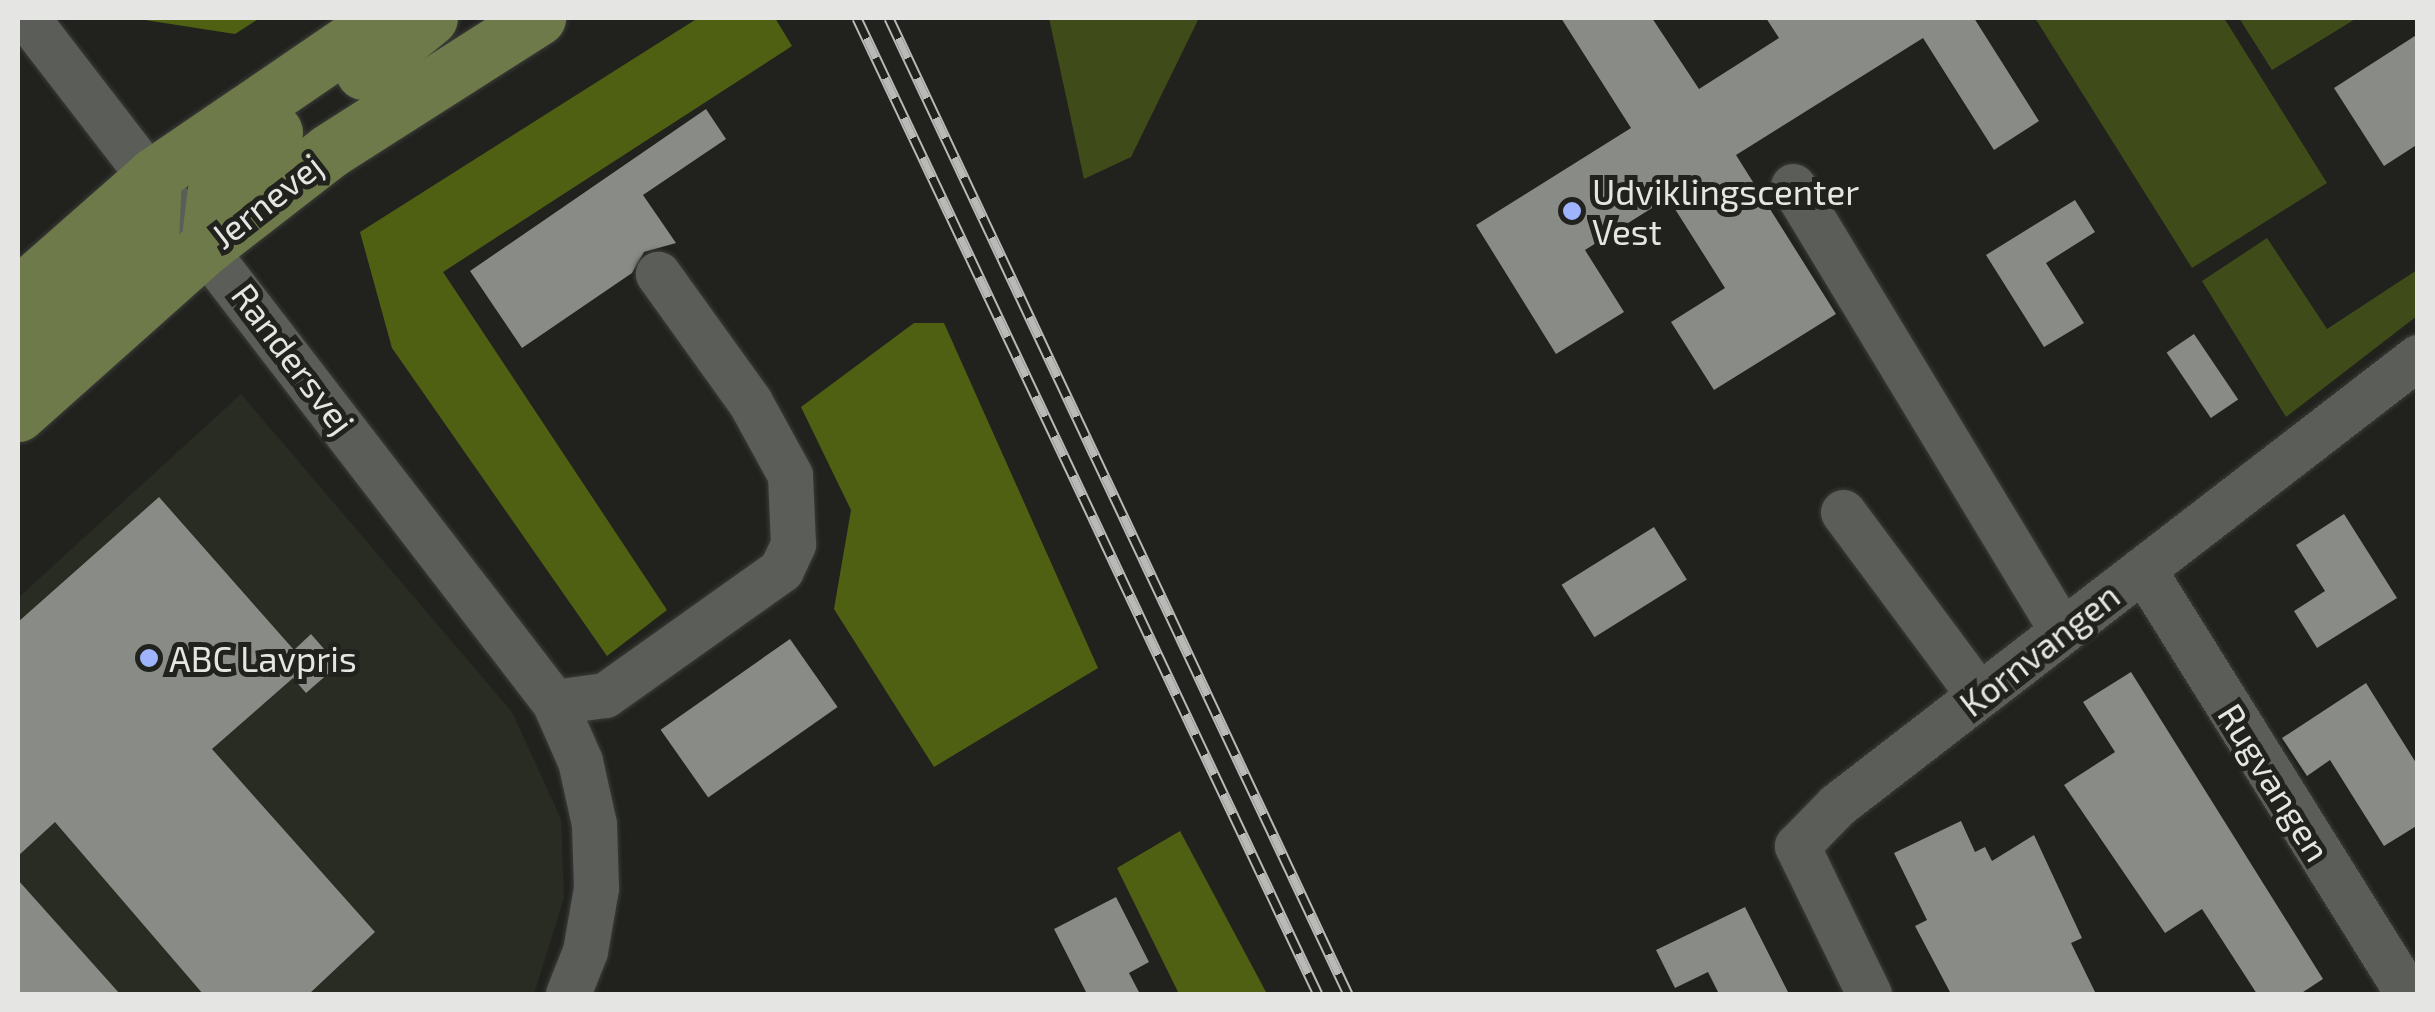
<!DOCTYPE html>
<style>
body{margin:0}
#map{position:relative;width:2435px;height:1012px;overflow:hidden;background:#21221e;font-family:"Exo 2",sans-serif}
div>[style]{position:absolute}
.built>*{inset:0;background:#292c22}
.green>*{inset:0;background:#3f4b18}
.forest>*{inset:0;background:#506013}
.building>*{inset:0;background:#898b86;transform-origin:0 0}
.roads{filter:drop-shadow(0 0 2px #3b3c38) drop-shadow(0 0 2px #3b3c38)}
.minor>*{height:45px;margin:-22.5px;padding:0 22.5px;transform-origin:22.5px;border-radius:22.5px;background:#5b5d58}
.major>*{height:55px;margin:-27.5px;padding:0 27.5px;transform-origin:27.5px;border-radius:27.5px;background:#6e7a49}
.rail>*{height:11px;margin-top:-5.5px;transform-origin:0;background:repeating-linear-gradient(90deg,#21221e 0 22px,#b9bab7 0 44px);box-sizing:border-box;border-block:2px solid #b9bab7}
.dots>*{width:28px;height:28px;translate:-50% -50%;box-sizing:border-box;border:5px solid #21221e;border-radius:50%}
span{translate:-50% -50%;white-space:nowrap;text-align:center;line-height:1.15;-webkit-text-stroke:10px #21221e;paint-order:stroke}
.poi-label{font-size:35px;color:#e5e6e3}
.left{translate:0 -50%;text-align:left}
.street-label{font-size:35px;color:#e5e6e3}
.frame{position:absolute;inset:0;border:20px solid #e5e6e3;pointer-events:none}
</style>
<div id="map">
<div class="built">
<i style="clip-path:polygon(241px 394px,512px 712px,561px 819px,564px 898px,534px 994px,18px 994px,18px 598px)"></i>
</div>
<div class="green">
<i style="clip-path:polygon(1049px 18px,1199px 18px,1131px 157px,1084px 179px)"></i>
<i style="clip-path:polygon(2035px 18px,2224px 18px,2327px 183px,2192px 268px)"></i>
<i style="clip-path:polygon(2239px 18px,2357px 18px,2272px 70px)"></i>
<i style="clip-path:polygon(2267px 238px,2327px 329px,2417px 270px,2417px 316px,2286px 417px,2202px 281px)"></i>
</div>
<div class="forest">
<i style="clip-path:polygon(132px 18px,260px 18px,235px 34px)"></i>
<i style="clip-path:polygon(698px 18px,775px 18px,792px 46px,443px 272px,667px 610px,607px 656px,392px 348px,360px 232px)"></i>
<i style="clip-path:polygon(914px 323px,944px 323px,1098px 668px,934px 767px,834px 609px,851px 510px,801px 407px)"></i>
<i style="clip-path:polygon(1180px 831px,1267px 994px,1179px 994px,1117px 868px)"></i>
</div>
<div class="building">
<i style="clip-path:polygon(1561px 18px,1652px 18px,1699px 89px,1779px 38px,1766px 18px,1974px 18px,2039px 121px,1994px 150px,1923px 38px,1736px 155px,1836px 314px,1714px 390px,1671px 322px,1725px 288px,1668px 198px,1585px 250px,1624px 312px,1556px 354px,1476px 225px,1631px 128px)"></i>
<i style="clip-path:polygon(2418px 34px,2418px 144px,2384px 166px,2334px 88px)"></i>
<i style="clip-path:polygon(706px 109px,726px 139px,643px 195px,676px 243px,644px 252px,632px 273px,522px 348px,470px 271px)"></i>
<i style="clip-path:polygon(2075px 200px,2095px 232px,2046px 263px,2084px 323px,2044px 347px,1986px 255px)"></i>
<i style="left:2194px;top:334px;width:79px;height:33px;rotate:56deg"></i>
<i style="clip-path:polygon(159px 497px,294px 650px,311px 634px,338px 665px,306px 693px,293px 678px,212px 749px,375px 932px,309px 994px,203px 994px,55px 822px,18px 856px,18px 622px)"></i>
<i style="clip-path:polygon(2344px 514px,2397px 598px,2317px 648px,2294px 611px,2325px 591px,2296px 545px)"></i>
<i style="left:1654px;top:527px;width:62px;height:109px;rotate:58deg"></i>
<i style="left:790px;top:639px;width:83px;height:158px;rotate:55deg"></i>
<i style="clip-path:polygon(2131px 672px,2323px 979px,2300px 994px,2257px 994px,2202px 909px,2165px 933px,2064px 785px,2115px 752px,2083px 702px)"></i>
<i style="clip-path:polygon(2366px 683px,2418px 766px,2418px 825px,2384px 846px,2330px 760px,2307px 776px,2282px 738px)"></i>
<i style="clip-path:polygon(1961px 821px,1975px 852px,1985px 847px,1992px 861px,2034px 835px,2082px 938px,2071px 943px,2096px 994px,1951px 994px,1915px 926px,1927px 920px,1894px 853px)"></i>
<i style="clip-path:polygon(18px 880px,120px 994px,18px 994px)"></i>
<i style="clip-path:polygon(1116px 897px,1149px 962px,1129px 973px,1140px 994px,1087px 994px,1054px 929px)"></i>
<i style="clip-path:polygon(1745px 907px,1789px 994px,1719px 994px,1708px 972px,1675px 988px,1656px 950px)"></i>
</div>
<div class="roads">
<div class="minor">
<i style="left:27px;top:18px;width:863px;rotate:52.39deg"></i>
<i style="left:554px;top:702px;width:64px;rotate:66.2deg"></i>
<i style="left:580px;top:761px;width:65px;rotate:77.5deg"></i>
<i style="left:594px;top:824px;width:64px;rotate:88.2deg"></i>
<i style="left:596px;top:888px;width:64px;rotate:99.9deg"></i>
<i style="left:585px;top:951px;width:46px;rotate:111.6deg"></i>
<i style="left:1793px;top:186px;width:520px;rotate:58.85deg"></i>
<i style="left:1843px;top:512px;width:228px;rotate:53.4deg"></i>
<i style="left:2143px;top:569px;width:501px;rotate:58.06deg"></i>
<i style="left:554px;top:702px;width:51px;rotate:-7.8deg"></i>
<i style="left:605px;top:695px;width:216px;rotate:-35.4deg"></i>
<i style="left:781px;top:570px;width:29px;rotate:-65deg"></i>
<i style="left:793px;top:544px;width:69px;rotate:-92.5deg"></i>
<i style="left:790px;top:475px;width:83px;rotate:-118.7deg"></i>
<i style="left:750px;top:402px;width:158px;rotate:-125.7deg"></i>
<i style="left:1869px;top:994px;width:165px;rotate:-115.9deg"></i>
<i style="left:1797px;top:846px;width:57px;rotate:-45.7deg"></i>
<i style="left:1837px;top:805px;width:734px;rotate:-37.64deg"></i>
</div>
<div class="major">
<i style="left:363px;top:72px;width:86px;rotate:-38.9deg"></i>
<i style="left:208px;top:245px;width:73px;rotate:-82.9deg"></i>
<i style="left:217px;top:173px;width:71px;rotate:-35.3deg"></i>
<i style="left:18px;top:295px;width:181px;rotate:-41.4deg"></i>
<i style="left:154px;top:175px;width:278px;rotate:-34.3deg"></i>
<i style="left:18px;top:358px;width:177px;rotate:-41.3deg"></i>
<i style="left:151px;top:241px;width:66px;rotate:-87.4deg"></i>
<i style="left:18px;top:414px;width:254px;rotate:-41.7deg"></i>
<i style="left:208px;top:245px;width:153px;rotate:-37.8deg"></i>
<i style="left:329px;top:151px;width:248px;rotate:-32.5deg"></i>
</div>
</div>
<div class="rail">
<i style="left:857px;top:18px;width:1079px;rotate:64.72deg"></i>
<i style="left:889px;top:18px;width:1079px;rotate:64.81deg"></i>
</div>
<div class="dots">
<i style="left:1572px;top:211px;background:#9eb4fd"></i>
<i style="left:149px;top:658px;background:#9eb4fd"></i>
</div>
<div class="poi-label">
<span class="left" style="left:1592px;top:211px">Udviklingscenter<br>Vest</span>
<span class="left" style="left:169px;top:658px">ABC Lavpris</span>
</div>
<div class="street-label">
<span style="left:266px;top:200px;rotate:-38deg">Jernevej</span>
<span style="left:294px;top:358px;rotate:53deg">Randersvej</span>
<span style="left:2039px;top:649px;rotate:-38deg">Kornvangen</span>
<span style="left:2275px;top:782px;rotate:58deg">Rugvangen</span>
</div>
<div class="frame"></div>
</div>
